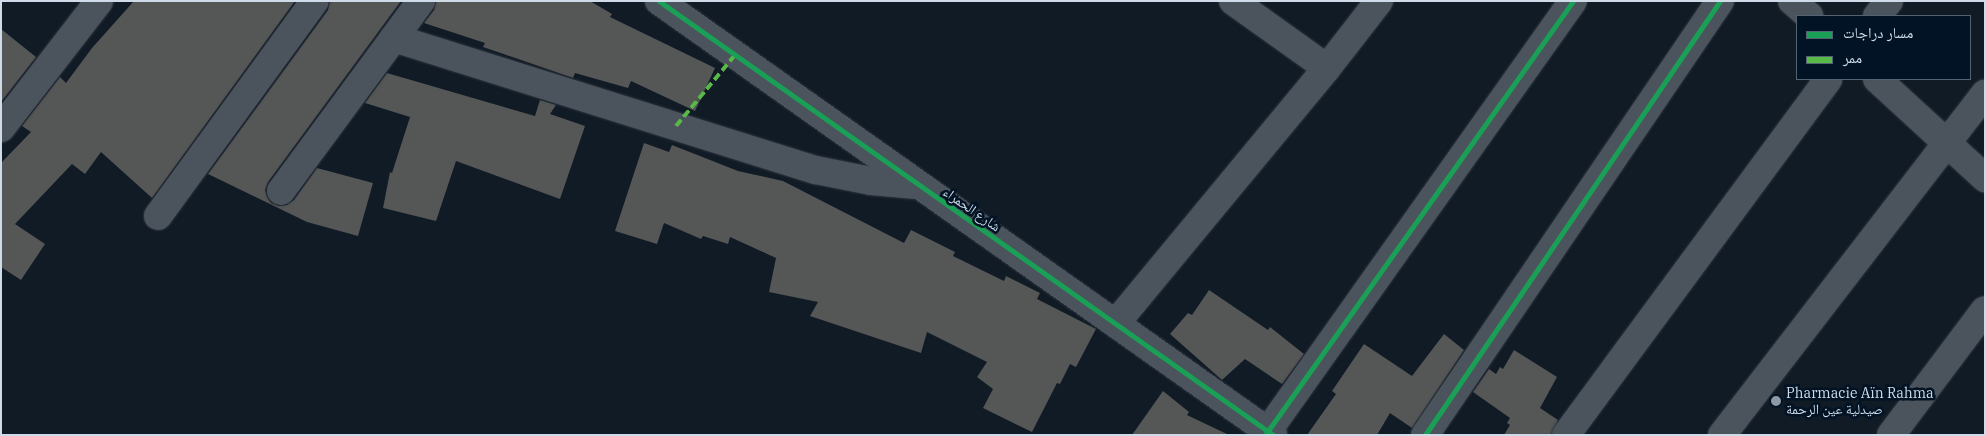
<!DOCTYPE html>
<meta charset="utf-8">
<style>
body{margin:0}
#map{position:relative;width:1986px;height:436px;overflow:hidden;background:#101b26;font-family:"IBM Plex Serif","Noto Naskh Arabic",serif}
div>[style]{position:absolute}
.building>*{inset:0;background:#555656}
.roads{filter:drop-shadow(0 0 1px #2e353e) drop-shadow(0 0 1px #2e353e)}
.street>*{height:28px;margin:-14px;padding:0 14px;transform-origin:14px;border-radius:14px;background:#4b545c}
.quiet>*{height:4px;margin-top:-2px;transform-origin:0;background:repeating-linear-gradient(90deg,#58b947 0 8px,transparent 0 12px)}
.cycleway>*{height:5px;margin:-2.5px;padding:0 2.5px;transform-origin:2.5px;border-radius:2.5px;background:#1a9f57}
.dots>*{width:14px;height:14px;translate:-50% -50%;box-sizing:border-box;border:2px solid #011324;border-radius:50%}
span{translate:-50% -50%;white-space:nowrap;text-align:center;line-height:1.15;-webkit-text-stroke:5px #011324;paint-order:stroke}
.street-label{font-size:14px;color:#cfdbe8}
.poi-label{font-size:14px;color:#cfdbe8}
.left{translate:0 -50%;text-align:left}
.frame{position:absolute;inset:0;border:2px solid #cfdbe8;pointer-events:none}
.legend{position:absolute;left:1796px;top:15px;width:175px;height:65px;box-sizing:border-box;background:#011324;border:1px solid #536372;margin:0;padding:6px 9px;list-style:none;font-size:15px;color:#cfdbe8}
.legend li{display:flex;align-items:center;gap:10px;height:25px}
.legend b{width:25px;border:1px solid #536372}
</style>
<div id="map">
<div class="building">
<i style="clip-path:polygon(134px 1px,295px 1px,152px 198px,101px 152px,85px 174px,72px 164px,15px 224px,45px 244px,21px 280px,1px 267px,1px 163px,31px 132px,22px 126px,60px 77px,66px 83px,92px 48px)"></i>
<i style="clip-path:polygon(330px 1px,401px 1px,268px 182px,265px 190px,267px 197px,271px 203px,279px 206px,287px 205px,294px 200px,317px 168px,373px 183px,358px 236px,307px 222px,208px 174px,328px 10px)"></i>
<i style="clip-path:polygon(436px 1px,590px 1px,612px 14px,610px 17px,715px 68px,695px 111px,631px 81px,628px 88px,575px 73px,573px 78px,483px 47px,485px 43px,424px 23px,434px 10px)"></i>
<i style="clip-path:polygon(1px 29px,36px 57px,1px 102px)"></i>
<i style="clip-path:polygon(387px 73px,535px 116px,540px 100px,556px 105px,550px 114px,585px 126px,560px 199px,456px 161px,436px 221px,383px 208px,390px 172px,392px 173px,410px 117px,365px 103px)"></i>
<i style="clip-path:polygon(644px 143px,669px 152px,672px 145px,738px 171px,783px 181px,904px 243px,911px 230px,955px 252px,953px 256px,1004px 281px,1006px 276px,1040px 293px,1037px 299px,1096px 329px,1076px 367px,1070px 364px,1060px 384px,1057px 383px,1032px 432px,983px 408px,993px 389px,977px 377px,987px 362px,927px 332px,921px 353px,810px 316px,818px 302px,769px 292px,776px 258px,730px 237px,728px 244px,703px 236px,701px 239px,664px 223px,657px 244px,615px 231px)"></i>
<i style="clip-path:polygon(1209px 290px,1268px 330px,1270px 327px,1304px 354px,1282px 384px,1245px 359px,1222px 380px,1170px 334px,1188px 313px,1192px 315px)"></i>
<i style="clip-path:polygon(1444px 334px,1464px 350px,1412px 428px,1390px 413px,1377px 435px,1307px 435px,1336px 394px,1332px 391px,1364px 344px,1412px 376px)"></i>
<i style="clip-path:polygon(1514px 350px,1557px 377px,1540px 408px,1558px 420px,1551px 435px,1504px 435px,1510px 425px,1507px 423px,1510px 418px,1473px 392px,1489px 369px,1496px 374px,1500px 367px,1503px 369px)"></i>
<i style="clip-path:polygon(1163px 391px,1189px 412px,1187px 415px,1229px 435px,1132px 435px)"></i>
</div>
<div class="roads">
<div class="street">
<i style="left:659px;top:1px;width:752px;rotate:35.25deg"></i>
<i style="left:1233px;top:1px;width:115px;rotate:35.5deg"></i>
<i style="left:1792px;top:1px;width:23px;rotate:41deg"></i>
<i style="left:1877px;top:16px;width:19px;rotate:-51deg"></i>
<i style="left:394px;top:38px;width:442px;rotate:17.4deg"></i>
<i style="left:816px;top:170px;width:56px;rotate:11.3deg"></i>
<i style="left:871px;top:181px;width:45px;rotate:5.1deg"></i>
<i style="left:1877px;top:79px;width:147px;rotate:42.5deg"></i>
<i style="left:1px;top:128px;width:160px;rotate:-52.3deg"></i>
<i style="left:281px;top:191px;width:236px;rotate:-53.6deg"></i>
<i style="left:158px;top:216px;width:266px;rotate:-53.9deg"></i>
<i style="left:1116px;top:323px;width:331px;rotate:-50.4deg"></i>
<i style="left:1327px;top:68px;width:85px;rotate:-52.2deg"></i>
<i style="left:1265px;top:435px;width:532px;rotate:-54.64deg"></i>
<i style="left:1425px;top:435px;width:525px;rotate:-55.8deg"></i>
<i style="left:1566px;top:435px;width:442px;rotate:-53.6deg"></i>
<i style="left:1722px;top:435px;width:431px;rotate:-52.4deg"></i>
<i style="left:1891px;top:435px;width:156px;rotate:-53.1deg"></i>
</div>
</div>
<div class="quiet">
<i style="left:676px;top:126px;width:92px;rotate:-50.3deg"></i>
</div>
<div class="cycleway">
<i style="left:659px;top:1px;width:752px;rotate:35.25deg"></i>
<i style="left:1265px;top:435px;width:532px;rotate:-54.64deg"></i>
<i style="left:1425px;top:435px;width:525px;rotate:-55.8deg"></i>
</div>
<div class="dots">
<i style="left:1776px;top:401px;background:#8c98a4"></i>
</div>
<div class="street-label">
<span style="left:972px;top:209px;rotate:35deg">شارع الحمراء</span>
</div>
<div class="poi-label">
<span class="left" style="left:1786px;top:401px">Pharmacie Aïn Rahma<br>صيدلية عين الرحمة</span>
</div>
<div class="frame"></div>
<ul class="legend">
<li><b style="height:6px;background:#1a9f57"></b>مسار دراجات</li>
<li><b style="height:6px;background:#58b947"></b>ممر</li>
</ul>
</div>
